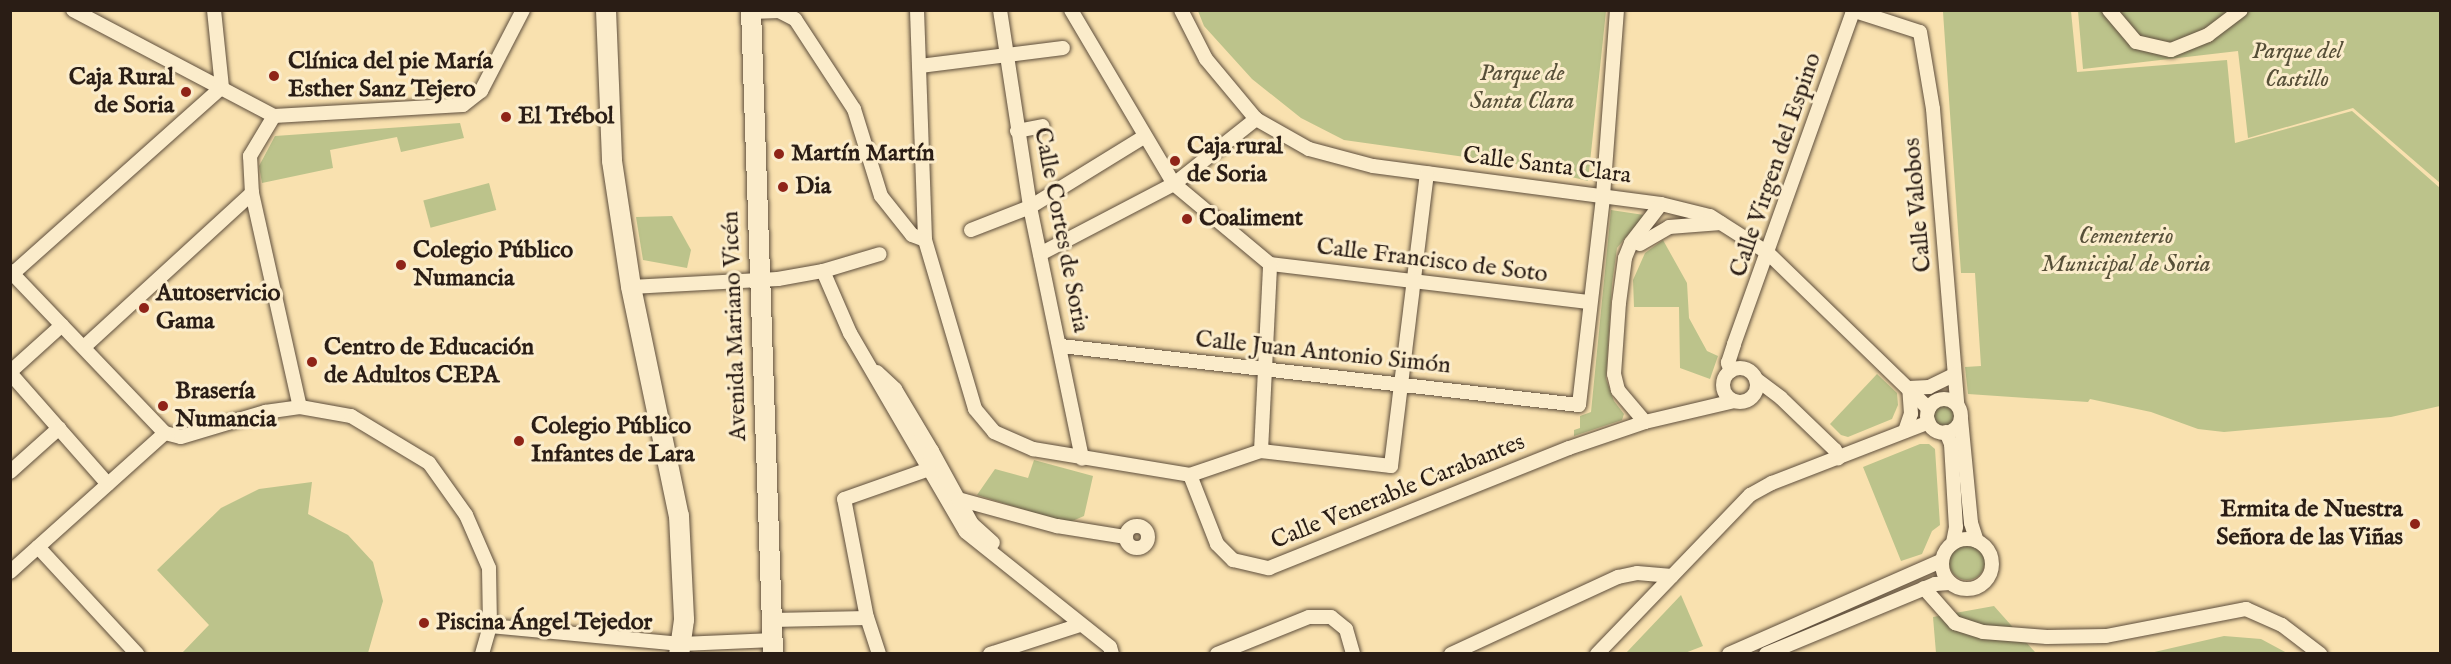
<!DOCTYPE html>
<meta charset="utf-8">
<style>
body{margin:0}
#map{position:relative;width:2451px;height:664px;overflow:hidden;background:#f9e1af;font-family:"IM FELL English",serif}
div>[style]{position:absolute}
.green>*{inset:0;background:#bcc38b;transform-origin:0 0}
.round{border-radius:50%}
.roads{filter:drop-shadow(0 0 2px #5e4e3c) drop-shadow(0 0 2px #5e4e3c)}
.street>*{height:14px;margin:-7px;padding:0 7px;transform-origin:7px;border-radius:7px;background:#fbeccb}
.street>.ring{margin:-7px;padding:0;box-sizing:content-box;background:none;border:14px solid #fbeccb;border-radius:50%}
.secondary>*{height:20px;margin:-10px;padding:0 10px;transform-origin:10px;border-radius:10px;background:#fbeccb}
.dots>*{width:16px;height:16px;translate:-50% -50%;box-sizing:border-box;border:3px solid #fbeccb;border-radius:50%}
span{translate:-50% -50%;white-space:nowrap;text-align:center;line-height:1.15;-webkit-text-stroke:6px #fbeccb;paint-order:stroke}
.park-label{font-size:24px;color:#564f38;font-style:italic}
.poi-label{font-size:24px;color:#2a1d15;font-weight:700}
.left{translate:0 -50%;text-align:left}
.right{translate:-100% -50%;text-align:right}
.street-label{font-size:24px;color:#2a1d15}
.frame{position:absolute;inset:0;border:12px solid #2a1d15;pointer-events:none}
</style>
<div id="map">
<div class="green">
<i style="clip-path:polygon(1198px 11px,1606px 11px,1588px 181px,1522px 165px,1344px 140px,1301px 118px,1252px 79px,1204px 26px)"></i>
<i style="clip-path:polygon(1947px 11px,2071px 11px,2077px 72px,2227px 60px,2235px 143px,2352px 111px,2440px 188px,2440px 406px,2391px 417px,2224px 432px,2198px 429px,2151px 412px,2090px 399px,2088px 402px,1968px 394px,1965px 367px,1981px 366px,1975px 273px,1961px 273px,1943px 12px)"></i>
<i style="clip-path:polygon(2078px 11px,2440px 11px,2440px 183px,2353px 108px,2248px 138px,2238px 51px,2083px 69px)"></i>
<i style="clip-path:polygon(460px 123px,464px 138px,401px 152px,397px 137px,330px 150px,333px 168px,262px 183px,259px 166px,275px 136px)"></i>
<i style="left:489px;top:183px;width:28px;height:68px;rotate:75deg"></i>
<i style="clip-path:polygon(1611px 210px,1644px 215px,1617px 248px,1612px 284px,1606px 379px,1614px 401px,1624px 414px,1622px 420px,1574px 436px,1574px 430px,1580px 428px,1580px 416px,1591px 412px)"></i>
<i style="clip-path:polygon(672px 216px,691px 250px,687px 268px,643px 260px,636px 217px)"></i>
<i style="clip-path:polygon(1663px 240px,1687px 283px,1689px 318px,1707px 351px,1718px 356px,1710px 379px,1680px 368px,1679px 307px,1634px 307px,1633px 280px,1645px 253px)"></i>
<i style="clip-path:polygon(1877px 374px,1897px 393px,1898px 405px,1892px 419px,1848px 437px,1841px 435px,1830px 424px)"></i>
<i class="round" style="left:1932px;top:403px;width:24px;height:24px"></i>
<i style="clip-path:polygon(1920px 444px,1929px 444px,1935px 449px,1940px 525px,1932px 531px,1922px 554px,1901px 561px,1863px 467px)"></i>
<i style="clip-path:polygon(1034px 460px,1093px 476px,1084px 516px,1070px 522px,1057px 520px,977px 495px,995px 469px,1028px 478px)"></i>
<i style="clip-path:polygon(312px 482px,308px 514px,348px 535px,373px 562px,383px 601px,368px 653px,182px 653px,209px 625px,157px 570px,221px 508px,259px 489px)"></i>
<i class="round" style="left:1949px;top:544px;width:36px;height:36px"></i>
<i style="clip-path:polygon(1681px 595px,1703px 646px,1685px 653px,1626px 653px)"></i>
<i style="clip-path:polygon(1994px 606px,2035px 652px,2116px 653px,1936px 653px,1933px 617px)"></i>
<i style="clip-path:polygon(2224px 636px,2261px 639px,2287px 653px,2150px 653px)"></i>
</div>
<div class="roads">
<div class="street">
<i style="left:73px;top:10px;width:227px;rotate:27.8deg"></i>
<i style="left:274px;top:116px;width:189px;rotate:-3.3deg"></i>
<i style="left:463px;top:105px;width:23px;rotate:-38deg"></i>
<i style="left:481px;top:91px;width:91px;rotate:-62.6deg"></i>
<i style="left:214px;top:10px;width:77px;rotate:84.1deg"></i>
<i style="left:917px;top:10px;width:230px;rotate:88deg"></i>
<i style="left:1000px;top:10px;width:199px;rotate:81.3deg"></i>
<i style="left:1030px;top:207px;width:257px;rotate:78.3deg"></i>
<i style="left:1071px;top:10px;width:202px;rotate:59.4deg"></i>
<i style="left:1174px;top:184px;width:125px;rotate:39.8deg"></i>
<i style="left:1181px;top:10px;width:55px;rotate:63deg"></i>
<i style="left:1206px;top:59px;width:78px;rotate:50.2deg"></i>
<i style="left:1256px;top:119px;width:61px;rotate:29.5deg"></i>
<i style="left:1309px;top:149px;width:66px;rotate:14.9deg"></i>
<i style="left:1373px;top:166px;width:290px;rotate:7.5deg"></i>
<i style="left:1661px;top:204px;width:50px;rotate:13.8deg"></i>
<i style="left:1710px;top:216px;width:69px;rotate:32.5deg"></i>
<i style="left:1768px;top:253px;width:224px;rotate:44.1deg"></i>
<i style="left:1852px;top:10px;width:71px;rotate:17.9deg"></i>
<i style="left:1920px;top:32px;width:78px;rotate:80.4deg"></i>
<i style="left:1933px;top:109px;width:296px;rotate:85.3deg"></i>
<i style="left:2109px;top:10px;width:42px;rotate:49.8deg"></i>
<i style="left:2136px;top:42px;width:36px;rotate:13deg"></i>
<i style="left:2171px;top:50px;width:40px;rotate:-22deg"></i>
<i style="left:2208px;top:35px;width:41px;rotate:-37.1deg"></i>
<i style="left:751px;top:12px;width:28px;rotate:-2deg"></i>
<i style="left:779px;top:11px;width:18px;rotate:27deg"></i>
<i style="left:795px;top:19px;width:108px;rotate:56.8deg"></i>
<i style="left:854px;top:109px;width:91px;rotate:72.8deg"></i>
<i style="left:881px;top:196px;width:50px;rotate:51.5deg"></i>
<i style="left:912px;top:235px;width:14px;rotate:21deg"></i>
<i style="left:925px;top:240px;width:176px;rotate:73.5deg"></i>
<i style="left:975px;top:409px;width:30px;rotate:50deg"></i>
<i style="left:994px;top:432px;width:43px;rotate:23.6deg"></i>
<i style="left:1033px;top:449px;width:159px;rotate:9.4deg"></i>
<i style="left:1190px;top:475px;width:75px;rotate:-18.7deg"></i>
<i style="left:1261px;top:451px;width:131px;rotate:6.6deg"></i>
<i style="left:1391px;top:466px;width:295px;rotate:-83deg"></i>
<i style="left:920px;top:66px;width:144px;rotate:-7.2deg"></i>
<i style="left:274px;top:116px;width:47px;rotate:121deg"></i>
<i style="left:250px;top:156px;width:37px;rotate:87deg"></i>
<i style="left:252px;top:193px;width:219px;rotate:77.4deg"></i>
<i style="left:1017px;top:131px;width:26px;rotate:-11deg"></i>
<i style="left:971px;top:230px;width:63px;rotate:-21.3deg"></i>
<i style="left:1030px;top:207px;width:134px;rotate:-31.6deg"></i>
<i style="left:1640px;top:244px;width:34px;rotate:-30deg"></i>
<i style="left:1669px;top:227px;width:52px;rotate:-4.4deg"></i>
<i style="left:1040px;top:254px;width:151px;rotate:-27.6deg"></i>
<i style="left:1174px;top:184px;width:105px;rotate:-38.4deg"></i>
<i style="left:1270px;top:264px;width:322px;rotate:6.8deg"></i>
<i style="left:10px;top:271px;width:224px;rotate:46.3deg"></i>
<i style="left:165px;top:433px;width:16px;rotate:14deg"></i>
<i style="left:181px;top:437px;width:88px;rotate:-16.6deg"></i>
<i style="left:265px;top:412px;width:35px;rotate:-8deg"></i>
<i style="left:300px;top:407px;width:52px;rotate:10deg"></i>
<i style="left:351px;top:416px;width:91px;rotate:31.1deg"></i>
<i style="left:429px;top:463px;width:64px;rotate:54.6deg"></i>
<i style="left:466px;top:515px;width:58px;rotate:66.5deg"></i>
<i style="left:489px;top:568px;width:58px;rotate:89deg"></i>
<i style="left:490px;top:626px;width:29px;rotate:106deg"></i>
<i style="left:823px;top:271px;width:59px;rotate:-16.6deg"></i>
<i style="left:10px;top:276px;width:284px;rotate:-41.7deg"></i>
<i style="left:631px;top:287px;width:147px;rotate:-3.1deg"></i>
<i style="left:778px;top:279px;width:46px;rotate:-10.1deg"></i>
<i style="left:823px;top:271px;width:68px;rotate:66.5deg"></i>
<i style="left:850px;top:333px;width:230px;rotate:59.8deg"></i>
<i style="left:966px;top:532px;width:184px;rotate:38.6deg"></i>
<i style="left:1110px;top:647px;width:7px;rotate:74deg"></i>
<i style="left:1061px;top:346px;width:521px;rotate:6.5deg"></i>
<i style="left:1579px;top:405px;width:210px;rotate:-83.4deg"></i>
<i style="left:1603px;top:196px;width:187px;rotate:-85.7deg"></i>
<i style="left:84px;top:347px;width:228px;rotate:-42.5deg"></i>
<i class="ring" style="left:1723px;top:368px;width:20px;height:20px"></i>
<i style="left:1731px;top:371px;width:9px;rotate:-111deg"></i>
<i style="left:1728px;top:363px;width:20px;rotate:-72deg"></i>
<i style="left:1734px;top:344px;width:354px;rotate:-70.3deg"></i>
<i style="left:10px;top:372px;width:70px;rotate:-42.1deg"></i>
<i style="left:877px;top:372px;width:25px;rotate:43deg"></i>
<i style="left:895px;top:389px;width:72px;rotate:59.2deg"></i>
<i style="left:932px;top:451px;width:9px;rotate:103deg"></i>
<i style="left:10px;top:373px;width:148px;rotate:48.6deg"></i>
<i style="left:1756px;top:379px;width:31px;rotate:37deg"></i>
<i style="left:1781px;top:398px;width:75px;rotate:43.9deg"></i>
<i style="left:1835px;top:450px;width:9px;rotate:69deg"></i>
<i style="left:1909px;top:388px;width:20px;rotate:-3deg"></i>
<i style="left:1929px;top:387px;width:28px;rotate:-26deg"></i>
<i class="ring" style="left:1927px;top:399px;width:20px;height:20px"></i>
<i style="left:1961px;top:419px;width:104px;rotate:84.5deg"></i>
<i style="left:1971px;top:523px;width:19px;rotate:72deg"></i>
<i style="left:1645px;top:422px;width:42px;rotate:-130.2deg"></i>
<i style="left:1618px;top:390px;width:16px;rotate:-104deg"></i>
<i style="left:1614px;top:374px;width:71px;rotate:-86deg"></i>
<i style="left:1619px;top:303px;width:45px;rotate:-82.4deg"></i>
<i style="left:1625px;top:258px;width:16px;rotate:-68deg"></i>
<i style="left:1631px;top:243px;width:49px;rotate:-52.4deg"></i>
<i style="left:1905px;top:431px;width:18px;rotate:-71deg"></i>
<i style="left:1911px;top:414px;width:26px;rotate:-94deg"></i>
<i style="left:1946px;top:432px;width:13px;rotate:67deg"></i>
<i style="left:1951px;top:444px;width:83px;rotate:86.6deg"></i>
<i style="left:1956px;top:527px;width:15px;rotate:101deg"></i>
<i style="left:932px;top:451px;width:83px;rotate:61.3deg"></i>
<i style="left:972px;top:524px;width:28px;rotate:42deg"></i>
<i style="left:1261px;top:451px;width:187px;rotate:-87.2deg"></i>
<i style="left:10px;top:472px;width:66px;rotate:-41.9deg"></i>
<i style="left:1190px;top:475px;width:74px;rotate:68.6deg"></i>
<i style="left:1217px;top:544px;width:23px;rotate:45deg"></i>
<i style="left:1233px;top:560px;width:37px;rotate:13deg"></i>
<i style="left:1269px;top:568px;width:323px;rotate:-21.8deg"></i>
<i style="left:1569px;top:448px;width:80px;rotate:-18.9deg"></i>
<i style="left:1645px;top:422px;width:91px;rotate:-13.3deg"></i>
<i style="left:958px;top:499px;width:103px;rotate:15.3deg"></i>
<i style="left:1057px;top:526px;width:70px;rotate:9.1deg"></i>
<i class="ring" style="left:1126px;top:526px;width:8px;height:8px"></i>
<i class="ring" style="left:1942px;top:539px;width:36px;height:36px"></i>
<i style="left:38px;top:547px;width:146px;rotate:47.2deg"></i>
<i style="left:10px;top:572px;width:208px;rotate:-41.9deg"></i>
<i style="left:1924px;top:588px;width:47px;rotate:48.5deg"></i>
<i style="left:1955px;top:623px;width:29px;rotate:18deg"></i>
<i style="left:1983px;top:632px;width:64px;rotate:4.5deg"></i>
<i style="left:2047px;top:637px;width:59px;rotate:-1deg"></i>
<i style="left:2106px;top:636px;width:143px;rotate:-10.9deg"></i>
<i style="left:2246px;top:609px;width:39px;rotate:24deg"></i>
<i style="left:2282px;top:625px;width:48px;rotate:37.3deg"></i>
<i style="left:772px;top:620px;width:95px;rotate:-1.2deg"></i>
<i style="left:490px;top:626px;width:192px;rotate:5.4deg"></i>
<i style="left:681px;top:644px;width:93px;rotate:-2.5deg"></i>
<i style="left:879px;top:654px;width:38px;rotate:-108deg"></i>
<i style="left:867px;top:618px;width:121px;rotate:-100.9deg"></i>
<i style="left:844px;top:499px;width:90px;rotate:-19.4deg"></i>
<i style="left:990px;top:654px;width:95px;rotate:-17.9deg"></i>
<i style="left:1217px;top:654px;width:99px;rotate:-21.9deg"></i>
<i style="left:1309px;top:617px;width:22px"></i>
<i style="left:1331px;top:617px;width:19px;rotate:39deg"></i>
<i style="left:1346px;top:629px;width:26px;rotate:74deg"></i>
<i style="left:1451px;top:654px;width:184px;rotate:-24.8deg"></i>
<i style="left:1618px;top:577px;width:19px;rotate:-12deg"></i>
<i style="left:1637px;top:573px;width:35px;rotate:5deg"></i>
<i style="left:1597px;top:654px;width:221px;rotate:-46.1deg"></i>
<i style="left:1750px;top:495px;width:25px;rotate:-29deg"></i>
<i style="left:1772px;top:483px;width:168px;rotate:-21.2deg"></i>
<i style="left:1729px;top:654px;width:232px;rotate:-23.7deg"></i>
<i style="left:1766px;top:654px;width:183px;rotate:-22.5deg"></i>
<i style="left:1935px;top:584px;width:15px;rotate:-4deg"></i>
</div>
<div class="secondary">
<i style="left:606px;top:10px;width:151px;rotate:87.7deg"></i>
<i style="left:612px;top:161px;width:127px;rotate:81.4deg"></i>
<i style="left:631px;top:287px;width:234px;rotate:78.2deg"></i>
<i style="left:679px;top:516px;width:104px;rotate:87.2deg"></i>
<i style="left:684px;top:620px;width:34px;rotate:98deg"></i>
<i style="left:751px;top:10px;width:644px;rotate:88.04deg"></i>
</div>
</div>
<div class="dots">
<i style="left:274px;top:76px;background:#8f2418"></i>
<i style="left:186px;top:92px;background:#8f2418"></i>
<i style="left:506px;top:117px;background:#8f2418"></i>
<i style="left:779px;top:154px;background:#8f2418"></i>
<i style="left:1175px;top:161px;background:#8f2418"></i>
<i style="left:783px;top:187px;background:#8f2418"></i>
<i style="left:1187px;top:219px;background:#8f2418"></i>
<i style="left:401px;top:265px;background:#8f2418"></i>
<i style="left:144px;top:308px;background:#8f2418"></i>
<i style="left:312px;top:362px;background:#8f2418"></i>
<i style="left:163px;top:406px;background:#8f2418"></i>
<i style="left:519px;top:441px;background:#8f2418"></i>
<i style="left:2415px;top:524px;background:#8f2418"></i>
<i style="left:424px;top:623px;background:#8f2418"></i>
</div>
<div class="park-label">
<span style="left:2297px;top:66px">Parque del<br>Castillo</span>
<span style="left:1522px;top:88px">Parque de<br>Santa Clara</span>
<span style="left:2126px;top:251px">Cementerio<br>Municipal de Soria</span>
</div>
<div class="poi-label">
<span class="left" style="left:288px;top:76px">Clínica del pie María<br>Esther Sanz Tejero</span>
<span class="right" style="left:174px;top:92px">Caja Rural<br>de Soria</span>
<span class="left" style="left:518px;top:117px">El Trébol</span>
<span class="left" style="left:1187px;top:161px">Caja rural<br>de Soria</span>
<span class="left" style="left:791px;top:154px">Martín Martín</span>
<span class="left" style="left:795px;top:187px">Dia</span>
<span class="left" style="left:1199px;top:219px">Coaliment</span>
<span class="left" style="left:413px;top:265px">Colegio Público<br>Numancia</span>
<span class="left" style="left:156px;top:308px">Autoservicio<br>Gama</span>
<span class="left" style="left:324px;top:362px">Centro de Educación<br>de Adultos CEPA</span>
<span class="left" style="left:175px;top:406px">Brasería<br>Numancia</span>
<span class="left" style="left:531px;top:441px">Colegio Público<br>Infantes de Lara</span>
<span class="right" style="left:2403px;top:524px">Ermita de Nuestra<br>Señora de las Viñas</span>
<span class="left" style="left:436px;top:623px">Piscina Ángel Tejedor</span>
</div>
<div class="street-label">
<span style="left:1776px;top:165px;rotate:-71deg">Calle Virgen del Espino</span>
<span style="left:1547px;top:166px;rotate:7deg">Calle Santa Clara</span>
<span style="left:1918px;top:205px;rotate:-95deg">Calle Valobos</span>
<span style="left:1061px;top:230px;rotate:79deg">Calle Cortes de Soria</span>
<span style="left:1432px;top:261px;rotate:7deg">Calle Francisco de Soto</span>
<span style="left:735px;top:326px;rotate:-92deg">Avenida Mariano Vicén</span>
<span style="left:1323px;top:353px;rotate:6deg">Calle Juan Antonio Simón</span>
<span style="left:1398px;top:492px;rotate:-22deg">Calle Venerable Carabantes</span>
</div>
<div class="frame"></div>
</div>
